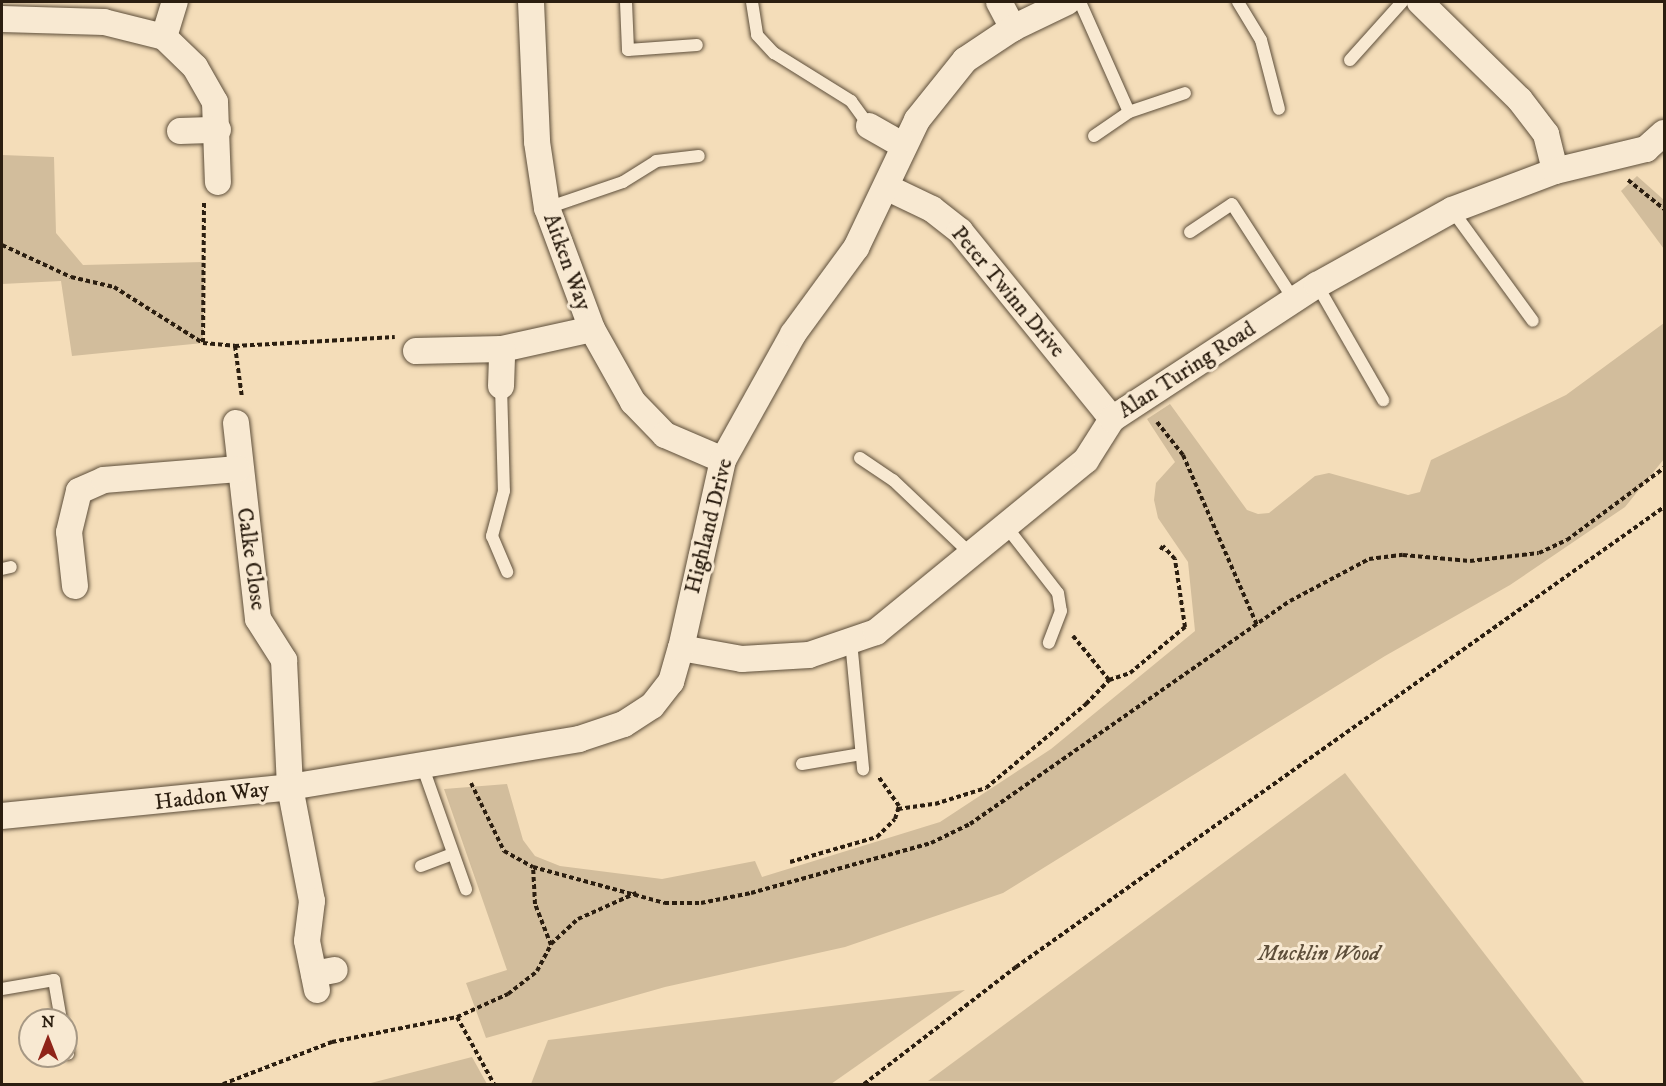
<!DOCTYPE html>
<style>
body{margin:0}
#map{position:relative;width:1666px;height:1086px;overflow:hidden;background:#f4ddb9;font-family:"IM FELL DW Pica",serif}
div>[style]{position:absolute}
.green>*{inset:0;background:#d2bd9c}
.path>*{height:4px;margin-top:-2px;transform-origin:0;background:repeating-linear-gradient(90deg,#2b1e10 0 4.5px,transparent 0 7.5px)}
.roads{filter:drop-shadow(0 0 2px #5d4e3a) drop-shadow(0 0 2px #5d4e3a)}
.service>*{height:12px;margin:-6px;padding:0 6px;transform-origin:6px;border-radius:6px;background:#f8e9d2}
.minor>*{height:26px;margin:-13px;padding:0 13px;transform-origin:13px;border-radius:13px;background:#f8e9d2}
span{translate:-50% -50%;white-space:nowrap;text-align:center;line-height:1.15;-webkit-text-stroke:6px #f8e9d2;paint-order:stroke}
.street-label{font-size:22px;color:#2b1e10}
.park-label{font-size:22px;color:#5d4e3a;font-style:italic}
.frame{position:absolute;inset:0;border:3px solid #2b1e10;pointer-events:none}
.north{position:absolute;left:18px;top:1008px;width:60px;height:60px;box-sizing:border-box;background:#f8e9d2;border:2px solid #a69884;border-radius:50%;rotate:0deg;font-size:16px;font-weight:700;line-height:24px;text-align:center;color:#2b1e10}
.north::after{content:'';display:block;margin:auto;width:21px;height:27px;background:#8f2418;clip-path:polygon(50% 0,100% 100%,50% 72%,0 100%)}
</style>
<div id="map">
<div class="green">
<i style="clip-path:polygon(2px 155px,54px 157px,56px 233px,83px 265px,204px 262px,203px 343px,72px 356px,61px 281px,2px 284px)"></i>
<i style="clip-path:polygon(1637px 176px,1664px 200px,1664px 249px,1621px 191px)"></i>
<i style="clip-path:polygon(1664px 323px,1664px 459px,1625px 507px,1510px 585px,1385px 656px,1003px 893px,845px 947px,665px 987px,486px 1038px,466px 983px,507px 970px,444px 789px,507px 784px,523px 840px,535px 856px,560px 866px,662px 879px,755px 861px,762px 877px,940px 822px,1051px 749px,1195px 631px,1188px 562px,1158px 518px,1154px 500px,1156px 483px,1175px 462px,1147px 419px,1170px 404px,1247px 510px,1258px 514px,1269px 513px,1315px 476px,1329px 473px,1408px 495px,1420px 492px,1431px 460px,1566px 395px)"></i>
<i style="clip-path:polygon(1345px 773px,1585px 1084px,928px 1081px)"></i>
<i style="clip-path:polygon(965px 990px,831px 1084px,531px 1084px,548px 1040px)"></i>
<i style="clip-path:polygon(472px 1057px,487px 1084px,367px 1084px)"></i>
</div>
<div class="path">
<i style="left:1628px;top:180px;width:46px;rotate:38.9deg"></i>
<i style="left:204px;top:203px;width:140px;rotate:90.4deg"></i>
<i style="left:203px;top:343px;width:32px;rotate:5deg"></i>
<i style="left:235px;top:346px;width:52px;rotate:82.3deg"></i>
<i style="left:2px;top:245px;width:76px;rotate:24.9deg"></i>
<i style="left:71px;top:277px;width:44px;rotate:13.1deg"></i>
<i style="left:114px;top:287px;width:105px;rotate:32.2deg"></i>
<i style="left:235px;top:346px;width:160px;rotate:-3.2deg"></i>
<i style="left:1157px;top:422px;width:42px;rotate:51.8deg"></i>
<i style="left:1183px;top:455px;width:185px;rotate:66.5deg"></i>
<i style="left:1109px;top:680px;width:22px;rotate:-18deg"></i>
<i style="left:1130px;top:673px;width:72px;rotate:-39.9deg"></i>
<i style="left:1185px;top:627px;width:69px;rotate:-98.4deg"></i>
<i style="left:1175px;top:559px;width:18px;rotate:-133deg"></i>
<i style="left:1163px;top:546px;width:6px;rotate:121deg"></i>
<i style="left:471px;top:783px;width:76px;rotate:64.1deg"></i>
<i style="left:504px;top:851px;width:33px;rotate:29deg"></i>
<i style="left:533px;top:867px;width:137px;rotate:15.3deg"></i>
<i style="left:665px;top:903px;width:36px"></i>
<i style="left:701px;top:903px;width:51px;rotate:-11.3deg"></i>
<i style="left:751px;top:893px;width:187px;rotate:-15.5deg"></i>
<i style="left:931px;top:843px;width:43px;rotate:-26deg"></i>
<i style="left:970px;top:824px;width:390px;rotate:-34.9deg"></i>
<i style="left:1290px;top:601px;width:89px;rotate:-28deg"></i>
<i style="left:1369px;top:559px;width:34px;rotate:-7deg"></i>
<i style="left:1403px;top:555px;width:67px;rotate:5.1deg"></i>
<i style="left:1470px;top:561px;width:69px;rotate:-6.6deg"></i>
<i style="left:1539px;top:553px;width:31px;rotate:-25deg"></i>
<i style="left:1567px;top:540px;width:121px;rotate:-36.6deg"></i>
<i style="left:898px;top:809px;width:37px;rotate:-8deg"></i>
<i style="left:935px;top:804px;width:53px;rotate:-17.4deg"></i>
<i style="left:986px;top:788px;width:131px;rotate:-40deg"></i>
<i style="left:1086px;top:704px;width:33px;rotate:-46deg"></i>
<i style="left:1109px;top:680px;width:57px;rotate:-129.3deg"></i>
<i style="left:790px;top:862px;width:91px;rotate:-16deg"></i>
<i style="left:877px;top:837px;width:25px;rotate:-45deg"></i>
<i style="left:895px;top:819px;width:14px;rotate:-73deg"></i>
<i style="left:899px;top:806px;width:35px;rotate:-125deg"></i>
<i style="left:551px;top:944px;width:37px;rotate:-43deg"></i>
<i style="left:578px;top:919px;width:64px;rotate:-24.1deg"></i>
<i style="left:457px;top:1017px;width:77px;rotate:61.1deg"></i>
<i style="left:223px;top:1084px;width:117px;rotate:-21.1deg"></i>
<i style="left:332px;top:1042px;width:127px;rotate:-11.3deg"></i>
<i style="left:457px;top:1017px;width:56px;rotate:-24.3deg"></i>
<i style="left:508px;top:994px;width:37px;rotate:-38deg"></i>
<i style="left:537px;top:971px;width:30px;rotate:-62deg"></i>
<i style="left:551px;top:945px;width:44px;rotate:-111.3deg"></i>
<i style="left:535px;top:904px;width:37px;rotate:-93deg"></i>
<i style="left:864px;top:1084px;width:192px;rotate:-37.6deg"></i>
<i style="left:1016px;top:967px;width:795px;rotate:-35.37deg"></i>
</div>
<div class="roads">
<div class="service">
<i style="left:626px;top:2px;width:48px;rotate:87.6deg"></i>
<i style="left:628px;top:50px;width:69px;rotate:-4.1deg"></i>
<i style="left:752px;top:2px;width:33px;rotate:81deg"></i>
<i style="left:757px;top:35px;width:25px;rotate:47deg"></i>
<i style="left:774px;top:53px;width:91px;rotate:31.9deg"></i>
<i style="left:851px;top:101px;width:31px;rotate:54deg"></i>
<i style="left:1080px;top:2px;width:120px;rotate:66deg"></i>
<i style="left:1238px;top:2px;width:44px;rotate:58.8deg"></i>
<i style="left:1261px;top:40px;width:71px;rotate:75.4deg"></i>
<i style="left:1350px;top:60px;width:78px;rotate:-48.1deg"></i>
<i style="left:1094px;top:136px;width:42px;rotate:-34.4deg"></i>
<i style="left:1129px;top:112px;width:59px;rotate:-18.7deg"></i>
<i style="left:547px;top:208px;width:80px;rotate:-18.9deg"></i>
<i style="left:623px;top:182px;width:39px;rotate:-32deg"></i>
<i style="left:656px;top:161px;width:43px;rotate:-6.6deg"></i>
<i style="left:1452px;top:210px;width:137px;rotate:53.9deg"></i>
<i style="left:1190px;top:232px;width:50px;rotate:-33.7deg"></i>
<i style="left:1232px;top:204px;width:114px;rotate:57.1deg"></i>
<i style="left:1317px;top:285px;width:133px;rotate:60.1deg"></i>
<i style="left:501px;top:386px;width:105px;rotate:88.4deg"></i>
<i style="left:504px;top:491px;width:47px;rotate:104.9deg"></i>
<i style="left:492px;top:536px;width:39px;rotate:67deg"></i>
<i style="left:860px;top:458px;width:40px;rotate:34deg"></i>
<i style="left:893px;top:480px;width:109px;rotate:43.5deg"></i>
<i style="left:1005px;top:525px;width:86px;rotate:52.1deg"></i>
<i style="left:1058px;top:593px;width:18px;rotate:81deg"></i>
<i style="left:1061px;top:611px;width:34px;rotate:111deg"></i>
<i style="left:2px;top:569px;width:9px;rotate:-13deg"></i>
<i style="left:851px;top:641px;width:129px;rotate:84.6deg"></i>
<i style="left:802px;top:764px;width:60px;rotate:-9.6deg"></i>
<i style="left:422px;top:765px;width:132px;rotate:70.5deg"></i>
<i style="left:421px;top:866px;width:34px;rotate:-21deg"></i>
<i style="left:2px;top:989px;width:53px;rotate:-9.8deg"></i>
<i style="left:54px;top:980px;width:41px;rotate:80.1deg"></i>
<i style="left:66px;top:1045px;width:9px;rotate:77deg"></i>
</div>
<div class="minor">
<i style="left:531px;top:2px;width:140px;rotate:87.5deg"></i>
<i style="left:537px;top:142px;width:67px;rotate:81.4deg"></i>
<i style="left:547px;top:208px;width:129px;rotate:69.6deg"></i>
<i style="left:592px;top:329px;width:84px;rotate:60.7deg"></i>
<i style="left:633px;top:402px;width:46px;rotate:45.9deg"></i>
<i style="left:665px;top:435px;width:63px;rotate:23.3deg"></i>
<i style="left:999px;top:2px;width:30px;rotate:62deg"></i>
<i style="left:1420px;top:2px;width:140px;rotate:44.4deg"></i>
<i style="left:1520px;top:100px;width:43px;rotate:52.6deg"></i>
<i style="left:1546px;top:134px;width:38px;rotate:76deg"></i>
<i style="left:2px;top:19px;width:102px;rotate:1.7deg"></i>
<i style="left:104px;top:22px;width:62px;rotate:14deg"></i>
<i style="left:164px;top:37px;width:43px;rotate:44.1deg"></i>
<i style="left:195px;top:67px;width:40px;rotate:60.3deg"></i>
<i style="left:215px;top:102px;width:80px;rotate:87.9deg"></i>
<i style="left:164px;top:37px;width:37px;rotate:-73deg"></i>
<i style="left:869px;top:126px;width:40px;rotate:29.7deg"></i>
<i style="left:180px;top:131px;width:38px;rotate:-2deg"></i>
<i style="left:886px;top:187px;width:51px;rotate:25.6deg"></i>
<i style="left:932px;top:209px;width:36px;rotate:38deg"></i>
<i style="left:960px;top:231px;width:242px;rotate:51deg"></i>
<i style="left:416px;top:351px;width:86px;rotate:-1.3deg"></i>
<i style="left:502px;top:349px;width:92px;rotate:-12.5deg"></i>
<i style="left:501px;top:386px;width:37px;rotate:-88deg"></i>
<i style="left:236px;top:423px;width:197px;rotate:83.6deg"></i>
<i style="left:258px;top:619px;width:49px;rotate:57.6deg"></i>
<i style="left:284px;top:660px;width:127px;rotate:87.3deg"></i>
<i style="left:290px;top:787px;width:116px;rotate:79.1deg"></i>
<i style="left:312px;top:901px;width:40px;rotate:97.1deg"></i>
<i style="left:307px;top:941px;width:50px;rotate:78.5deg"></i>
<i style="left:75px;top:586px;width:54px;rotate:-96.3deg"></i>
<i style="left:69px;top:532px;width:42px;rotate:-76.3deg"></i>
<i style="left:79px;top:491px;width:27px;rotate:-24deg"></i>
<i style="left:104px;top:480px;width:134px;rotate:-4.7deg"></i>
<i style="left:681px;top:648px;width:62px;rotate:10.2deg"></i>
<i style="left:742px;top:659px;width:67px;rotate:-3.4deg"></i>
<i style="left:809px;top:655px;width:71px;rotate:-18.9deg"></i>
<i style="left:876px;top:632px;width:271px;rotate:-39.3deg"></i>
<i style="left:1086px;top:460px;width:49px;rotate:-57.6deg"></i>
<i style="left:1112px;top:419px;width:245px;rotate:-33.2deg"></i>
<i style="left:1317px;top:285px;width:154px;rotate:-29.1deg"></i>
<i style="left:1452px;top:210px;width:110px;rotate:-20.7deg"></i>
<i style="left:1555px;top:171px;width:94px;rotate:-13.6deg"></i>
<i style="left:1646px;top:149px;width:24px;rotate:-42deg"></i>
<i style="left:2px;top:816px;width:289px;rotate:-5.7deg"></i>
<i style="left:290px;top:787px;width:293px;rotate:-9.4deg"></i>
<i style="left:579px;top:739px;width:47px;rotate:-18.4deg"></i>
<i style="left:624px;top:724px;width:33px;rotate:-33deg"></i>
<i style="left:652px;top:706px;width:31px;rotate:-52deg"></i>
<i style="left:671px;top:682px;width:35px;rotate:-74deg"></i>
<i style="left:681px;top:648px;width:193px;rotate:-77.4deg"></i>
<i style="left:723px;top:460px;width:144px;rotate:-60.9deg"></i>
<i style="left:793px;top:334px;width:107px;rotate:-53.8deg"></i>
<i style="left:856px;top:248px;width:142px;rotate:-64.5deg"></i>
<i style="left:917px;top:120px;width:77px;rotate:-51.3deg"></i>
<i style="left:965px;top:60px;width:58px;rotate:-33.7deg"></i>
<i style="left:1013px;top:28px;width:60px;rotate:-25.7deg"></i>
<i style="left:314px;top:974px;width:21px;rotate:-11deg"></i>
</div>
</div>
<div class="street-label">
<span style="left:567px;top:262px;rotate:70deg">Aitken Way</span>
<span style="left:1008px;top:292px;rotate:50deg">Peter Twinn Drive</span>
<span style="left:1187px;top:370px;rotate:-33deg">Alan Turing Road</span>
<span style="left:709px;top:526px;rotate:-76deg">Highland Drive</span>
<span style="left:251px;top:559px;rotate:82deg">Calke Close</span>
<span style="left:212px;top:796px;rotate:-7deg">Haddon Way</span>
</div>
<div class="park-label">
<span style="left:1319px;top:954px">Mucklin Wood</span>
</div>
<div class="frame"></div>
<div class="north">N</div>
</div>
